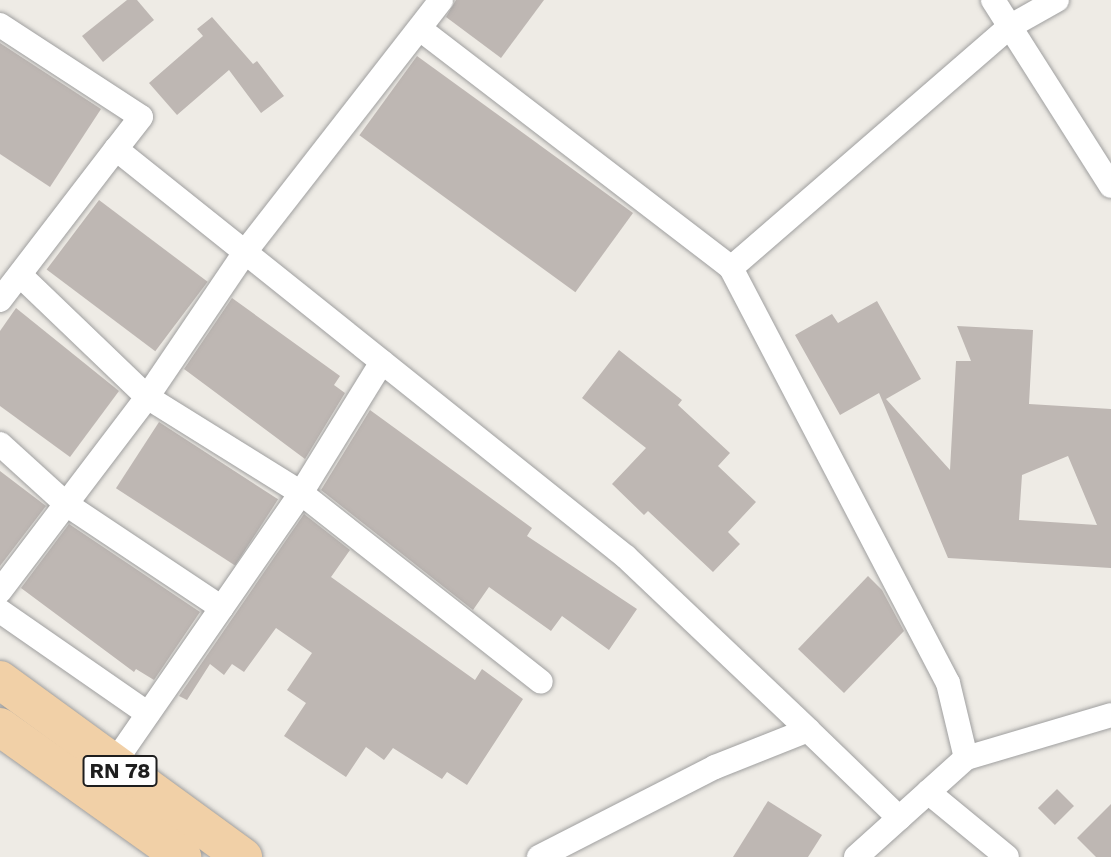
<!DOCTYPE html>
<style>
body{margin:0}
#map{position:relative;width:1111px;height:857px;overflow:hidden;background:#eeebe5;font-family:"Work Sans",sans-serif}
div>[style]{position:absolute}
.building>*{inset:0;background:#beb7b3;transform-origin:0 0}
.roads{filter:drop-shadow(0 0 2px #9f9f9f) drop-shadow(0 0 2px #9f9f9f)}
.minor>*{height:24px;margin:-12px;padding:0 12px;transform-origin:12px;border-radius:12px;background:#fff}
.primary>*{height:38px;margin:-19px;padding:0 19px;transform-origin:19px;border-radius:19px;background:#f1d0a7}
span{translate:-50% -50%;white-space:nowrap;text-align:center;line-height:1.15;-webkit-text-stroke:7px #fff;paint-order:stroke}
.shield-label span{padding:2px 5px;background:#fff;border:2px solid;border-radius:5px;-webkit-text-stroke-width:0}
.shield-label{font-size:21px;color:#1e1e1e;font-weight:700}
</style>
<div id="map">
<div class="building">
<i style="clip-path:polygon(127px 0,137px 0,154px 20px,103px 62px,82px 36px)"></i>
<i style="clip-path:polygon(456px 0,544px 0,501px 58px,446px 17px)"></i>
<i style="clip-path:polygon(212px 17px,253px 64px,257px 61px,284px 96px,261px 113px,229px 70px,177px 115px,149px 83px,203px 36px,197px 29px)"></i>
<i style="clip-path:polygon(0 43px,101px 109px,50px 187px,0 154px)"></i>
<i style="left:417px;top:56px;width:267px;height:98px;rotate:36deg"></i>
<i style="left:99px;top:200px;width:136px;height:87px;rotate:37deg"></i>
<i style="clip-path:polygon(232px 298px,340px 376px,334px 385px,345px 393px,305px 459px,184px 369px)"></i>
<i style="clip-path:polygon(evenodd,877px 301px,921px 379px,886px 399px,950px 470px,956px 361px,971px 361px,957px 326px,1033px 330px,1029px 404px,1111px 409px,1111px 568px,948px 558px,879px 393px,840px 415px,795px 335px,832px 314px,838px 323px,877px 301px,1068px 456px,1097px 525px,1019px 520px,1022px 475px,1068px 456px)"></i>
<i style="clip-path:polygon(16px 308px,119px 391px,70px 457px,0 406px,0 331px)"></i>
<i style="clip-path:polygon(619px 350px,682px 400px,678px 405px,730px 453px,718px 466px,756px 502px,728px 532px,740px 544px,713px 572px,648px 511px,644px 515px,612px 484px,646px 448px,582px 398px)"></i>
<i style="clip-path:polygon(370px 410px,532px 528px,527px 536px,637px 609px,609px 650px,562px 616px,551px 631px,489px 587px,473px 610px,321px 490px)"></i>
<i style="left:159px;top:422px;width:142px;height:79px;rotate:33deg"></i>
<i style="clip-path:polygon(0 471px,46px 506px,0 566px)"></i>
<i style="clip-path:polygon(304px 514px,350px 550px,331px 577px,475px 680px,482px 669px,523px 699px,467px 785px,447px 772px,442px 779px,393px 748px,384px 760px,366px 747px,346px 777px,284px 736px,306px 703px,287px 690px,312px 653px,276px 628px,244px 672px,232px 664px,224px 675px,210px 664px,187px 700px,179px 696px)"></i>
<i style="clip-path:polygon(69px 524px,200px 612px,154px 680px,136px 669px,134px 672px,21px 588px)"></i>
<i style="clip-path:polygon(868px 576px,882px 590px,904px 631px,844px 693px,798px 649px)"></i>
<i style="left:1057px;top:789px;width:24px;height:27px;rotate:45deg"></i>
<i style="clip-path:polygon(768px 801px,822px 835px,808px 857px,733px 857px)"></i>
<i style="clip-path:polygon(1111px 804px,1111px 857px,1096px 857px,1077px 838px)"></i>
</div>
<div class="roads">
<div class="minor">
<i style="left:993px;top:0;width:220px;rotate:57.6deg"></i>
<i style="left:0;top:25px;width:168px;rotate:33.1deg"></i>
<i style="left:141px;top:117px;width:41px;rotate:128deg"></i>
<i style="left:420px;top:29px;width:392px;rotate:37.5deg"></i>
<i style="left:731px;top:268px;width:368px;rotate:-40.9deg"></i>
<i style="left:1009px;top:27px;width:55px;rotate:-29.4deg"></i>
<i style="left:731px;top:268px;width:468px;rotate:62.4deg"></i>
<i style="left:948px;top:683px;width:77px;rotate:76.5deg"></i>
<i style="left:20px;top:275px;width:176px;rotate:43.8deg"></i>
<i style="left:147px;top:397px;width:181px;rotate:31.9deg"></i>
<i style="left:301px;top:493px;width:305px;rotate:38.2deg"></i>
<i style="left:0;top:300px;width:190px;rotate:-52.5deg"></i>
<i style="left:116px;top:149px;width:653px;rotate:38.66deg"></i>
<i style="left:626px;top:557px;width:251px;rotate:43.5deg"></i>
<i style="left:0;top:444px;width:89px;rotate:42.3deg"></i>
<i style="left:66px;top:504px;width:187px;rotate:33.7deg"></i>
<i style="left:0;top:591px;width:243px;rotate:-52.8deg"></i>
<i style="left:147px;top:397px;width:175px;rotate:-55.9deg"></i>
<i style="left:245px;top:252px;width:319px;rotate:-52.1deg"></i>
<i style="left:0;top:611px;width:180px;rotate:34.8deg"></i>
<i style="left:112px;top:766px;width:332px;rotate:-55.3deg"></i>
<i style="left:301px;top:493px;width:154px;rotate:-58.3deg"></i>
<i style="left:928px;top:792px;width:102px;rotate:39.4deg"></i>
<i style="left:539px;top:857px;width:198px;rotate:-27.1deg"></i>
<i style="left:715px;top:767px;width:100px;rotate:-21.7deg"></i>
<i style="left:808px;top:730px;width:127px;rotate:44deg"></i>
<i style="left:856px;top:857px;width:148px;rotate:-42deg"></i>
<i style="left:966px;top:758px;width:151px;rotate:-16.5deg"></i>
</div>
<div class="primary">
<i style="left:0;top:680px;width:301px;rotate:36.1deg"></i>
<i style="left:0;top:727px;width:224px;rotate:35.5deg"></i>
</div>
</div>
<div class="shield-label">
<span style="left:120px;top:771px">RN 78</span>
</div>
</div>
